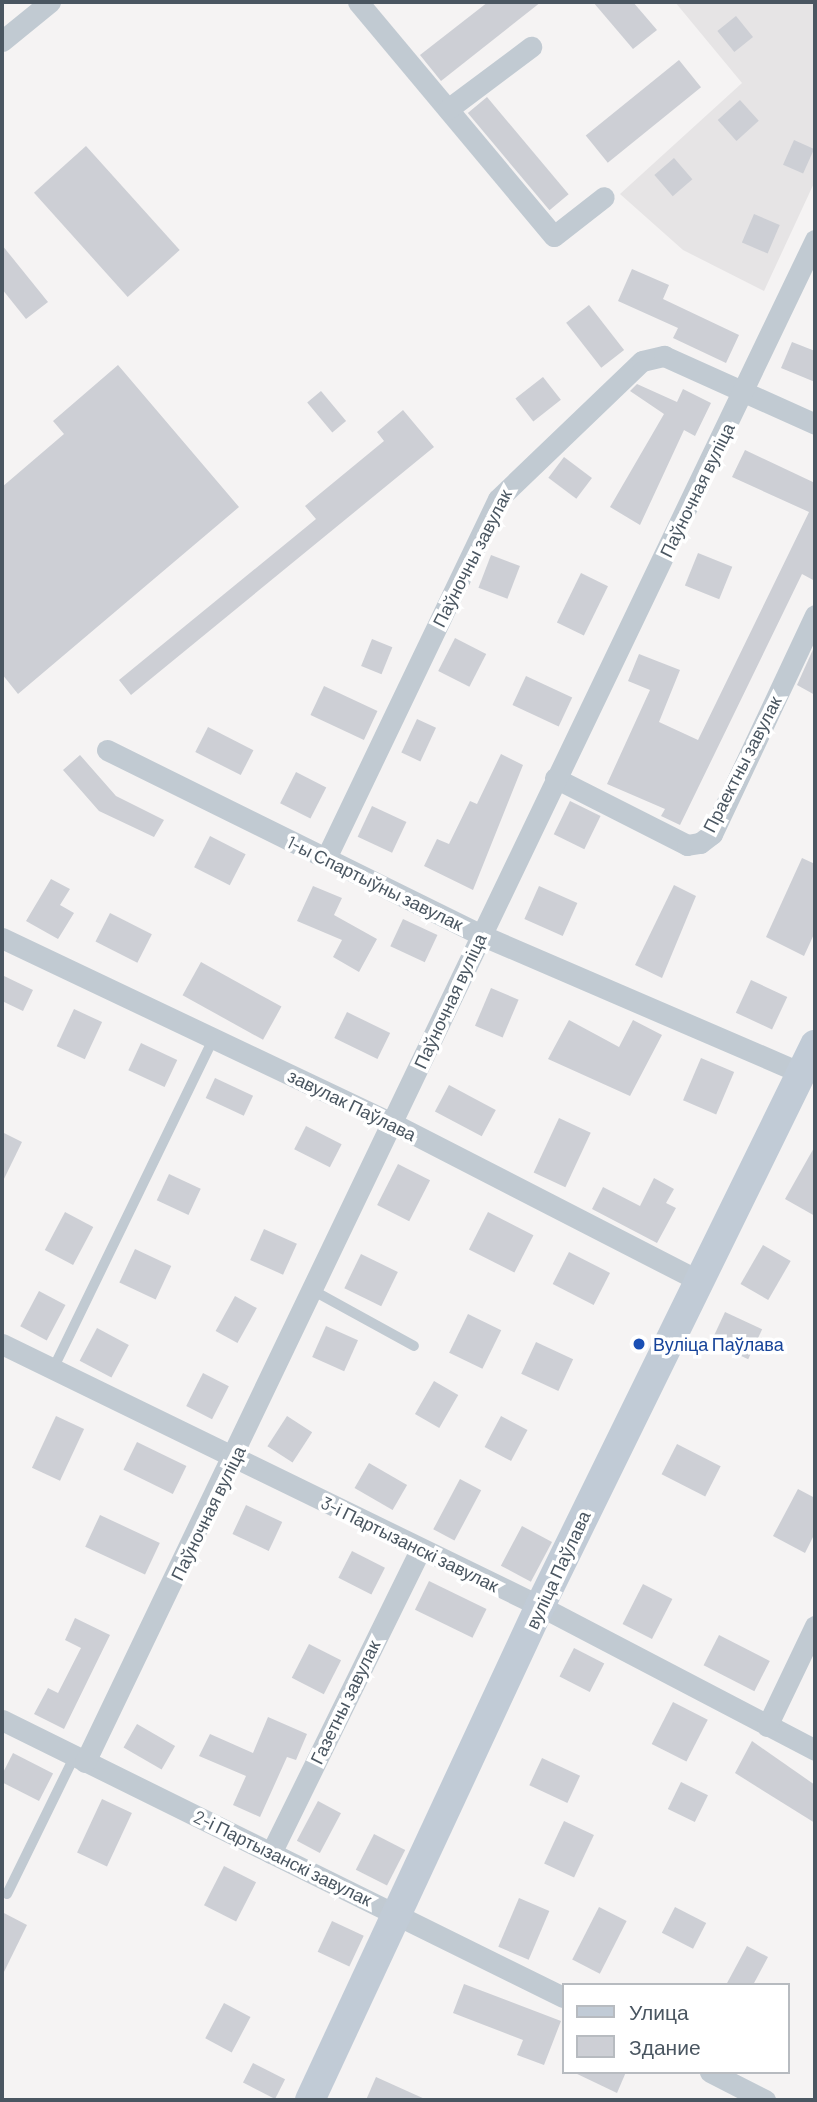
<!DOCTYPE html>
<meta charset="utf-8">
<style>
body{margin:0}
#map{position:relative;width:817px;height:2102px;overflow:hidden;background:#f5f3f3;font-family:Barlow,sans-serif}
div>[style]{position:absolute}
.education>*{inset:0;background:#e6e4e5}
.building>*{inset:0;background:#cdcfd5;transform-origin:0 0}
.lane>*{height:10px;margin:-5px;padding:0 5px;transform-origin:5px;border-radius:5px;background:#c1cad2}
.street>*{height:21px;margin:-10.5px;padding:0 10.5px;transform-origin:10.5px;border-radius:10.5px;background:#c1cad2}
.secondary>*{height:30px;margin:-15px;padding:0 15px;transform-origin:15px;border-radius:15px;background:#c1cbd6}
.dots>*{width:19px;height:19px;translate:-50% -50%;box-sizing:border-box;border:4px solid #fff;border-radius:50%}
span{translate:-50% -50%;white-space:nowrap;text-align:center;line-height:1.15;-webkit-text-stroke:7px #fff;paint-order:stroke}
.street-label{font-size:18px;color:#4a5661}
.transit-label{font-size:18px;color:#164399}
.left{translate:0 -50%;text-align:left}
.frame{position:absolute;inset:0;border:4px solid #4a5661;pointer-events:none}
.legend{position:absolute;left:562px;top:1983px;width:228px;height:91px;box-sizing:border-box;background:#fff;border:2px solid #b7bbc0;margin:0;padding:9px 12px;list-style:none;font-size:21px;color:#4a5661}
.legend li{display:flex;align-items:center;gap:14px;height:35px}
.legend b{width:35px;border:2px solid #b7bbc0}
</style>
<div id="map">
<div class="education">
<i style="clip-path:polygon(675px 2px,815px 2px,815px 181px,764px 291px,683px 250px,620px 194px,742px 83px)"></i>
</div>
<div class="building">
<i style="clip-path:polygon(488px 2px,541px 2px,441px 81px,420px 55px)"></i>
<i style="clip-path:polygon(593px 2px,633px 2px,657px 30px,633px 49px)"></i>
<i style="left:736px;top:16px;width:27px;height:24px;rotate:51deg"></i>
<i style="left:679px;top:60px;width:35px;height:120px;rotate:51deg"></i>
<i style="left:487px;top:97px;width:127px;height:25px;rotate:50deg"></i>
<i style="left:740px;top:100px;width:28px;height:30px;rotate:48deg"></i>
<i style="left:794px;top:140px;width:22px;height:27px;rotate:24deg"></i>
<i style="left:86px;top:146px;width:140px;height:70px;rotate:48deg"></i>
<i style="left:674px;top:158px;width:28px;height:26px;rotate:49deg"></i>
<i style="left:754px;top:214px;width:28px;height:31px;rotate:23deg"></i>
<i style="clip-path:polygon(2px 245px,48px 302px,26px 319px,2px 289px)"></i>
<i style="clip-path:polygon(632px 269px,669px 285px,663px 299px,739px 335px,726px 363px,673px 338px,678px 328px,618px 301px)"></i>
<i style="left:589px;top:305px;width:57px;height:29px;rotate:52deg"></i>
<i style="clip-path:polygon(792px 342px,815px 351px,815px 382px,781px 368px)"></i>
<i style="clip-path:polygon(118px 365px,239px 507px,18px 694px,2px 674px,2px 487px,64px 434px,53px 421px)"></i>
<i style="left:543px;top:377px;width:29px;height:35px;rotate:52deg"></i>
<i style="clip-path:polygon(637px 384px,677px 402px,683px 389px,711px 403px,695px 436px,684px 430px,640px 525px,610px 507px,664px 414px,630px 391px)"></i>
<i style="left:321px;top:391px;width:39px;height:18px;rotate:50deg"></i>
<i style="clip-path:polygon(403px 410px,434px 447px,131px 695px,119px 680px,316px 519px,305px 506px,384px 441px,377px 432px)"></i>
<i style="clip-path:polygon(745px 450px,815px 483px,815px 581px,802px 574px,680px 825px,661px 816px,665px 809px,607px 784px,650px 690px,628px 681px,639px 654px,680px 670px,659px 722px,698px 740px,809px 512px,732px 477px)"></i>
<i style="left:564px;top:457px;width:35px;height:26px;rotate:37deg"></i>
<i style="left:698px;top:553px;width:37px;height:35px;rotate:22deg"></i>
<i style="left:491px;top:555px;width:31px;height:35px;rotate:21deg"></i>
<i style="left:581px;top:573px;width:30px;height:55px;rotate:26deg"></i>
<i style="left:455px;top:638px;width:35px;height:37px;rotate:27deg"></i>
<i style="left:372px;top:639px;width:22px;height:29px;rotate:22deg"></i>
<i style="clip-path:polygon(815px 645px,815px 695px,797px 685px)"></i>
<i style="left:526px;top:676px;width:51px;height:32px;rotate:25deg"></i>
<i style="left:324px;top:686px;width:59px;height:32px;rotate:25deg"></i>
<i style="left:417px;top:719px;width:21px;height:37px;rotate:25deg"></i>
<i style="left:208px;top:727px;width:51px;height:28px;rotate:27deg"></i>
<i style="clip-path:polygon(501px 754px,523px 765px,473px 890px,424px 866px,437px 839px,449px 844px,470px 801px,477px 804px)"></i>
<i style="clip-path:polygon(80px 755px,116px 796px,164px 820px,154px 837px,99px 811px,63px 770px)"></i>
<i style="left:296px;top:772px;width:34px;height:35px;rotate:27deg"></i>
<i style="left:570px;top:801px;width:34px;height:37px;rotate:26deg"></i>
<i style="left:372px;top:806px;width:38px;height:34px;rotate:25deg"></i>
<i style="left:210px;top:836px;width:40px;height:35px;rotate:27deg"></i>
<i style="clip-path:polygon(802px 858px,815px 864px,815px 932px,804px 956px,766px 937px)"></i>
<i style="clip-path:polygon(51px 879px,70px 889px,60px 905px,74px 913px,58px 939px,26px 921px)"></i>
<i style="clip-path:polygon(674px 885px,696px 896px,662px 978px,635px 965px)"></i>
<i style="clip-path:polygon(313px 886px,342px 898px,334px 915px,377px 939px,359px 972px,333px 957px,342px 940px,297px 921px)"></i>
<i style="left:539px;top:886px;width:42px;height:36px;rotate:24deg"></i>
<i style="left:110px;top:913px;width:47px;height:32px;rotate:27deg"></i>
<i style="left:403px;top:919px;width:38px;height:30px;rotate:25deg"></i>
<i style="left:201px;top:962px;width:92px;height:38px;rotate:29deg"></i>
<i style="clip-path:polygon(2px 975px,33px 990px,23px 1011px,2px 1001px)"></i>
<i style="left:751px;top:980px;width:40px;height:36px;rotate:25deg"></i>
<i style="left:491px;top:988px;width:30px;height:41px;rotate:23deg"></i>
<i style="left:74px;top:1009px;width:31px;height:41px;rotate:25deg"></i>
<i style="left:347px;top:1012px;width:48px;height:29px;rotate:26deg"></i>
<i style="clip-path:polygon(569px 1020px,619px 1047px,633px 1020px,662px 1035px,630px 1096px,548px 1059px)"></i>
<i style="left:141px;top:1043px;width:40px;height:30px;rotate:25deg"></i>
<i style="left:701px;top:1058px;width:36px;height:46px;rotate:23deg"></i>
<i style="left:215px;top:1078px;width:42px;height:22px;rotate:25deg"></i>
<i style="left:449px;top:1085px;width:53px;height:30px;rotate:28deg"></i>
<i style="left:559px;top:1118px;width:35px;height:60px;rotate:25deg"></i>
<i style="left:306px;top:1126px;width:40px;height:26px;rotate:27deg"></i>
<i style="clip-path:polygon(2px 1132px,22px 1142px,2px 1183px)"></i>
<i style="clip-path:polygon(815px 1146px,815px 1216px,785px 1199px)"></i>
<i style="left:398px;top:1164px;width:36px;height:46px;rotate:27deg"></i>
<i style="left:169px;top:1174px;width:35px;height:29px;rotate:25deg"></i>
<i style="clip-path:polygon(654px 1178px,674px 1189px,666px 1203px,676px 1208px,657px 1243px,592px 1209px,603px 1187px,640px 1206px)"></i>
<i style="left:65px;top:1212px;width:32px;height:43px;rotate:28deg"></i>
<i style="left:488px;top:1212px;width:51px;height:42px;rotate:27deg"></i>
<i style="left:264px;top:1229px;width:36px;height:34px;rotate:24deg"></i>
<i style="left:763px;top:1245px;width:32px;height:45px;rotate:30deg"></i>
<i style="left:135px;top:1249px;width:40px;height:37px;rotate:25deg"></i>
<i style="left:569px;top:1252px;width:46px;height:36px;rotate:27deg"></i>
<i style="left:361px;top:1254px;width:41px;height:38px;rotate:26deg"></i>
<i style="left:39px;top:1291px;width:30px;height:40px;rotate:28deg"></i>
<i style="left:235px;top:1296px;width:25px;height:40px;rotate:29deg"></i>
<i style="left:725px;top:1312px;width:41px;height:33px;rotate:25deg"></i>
<i style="left:468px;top:1314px;width:37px;height:43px;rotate:26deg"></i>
<i style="left:326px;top:1326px;width:35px;height:34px;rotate:24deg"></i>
<i style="left:97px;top:1328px;width:36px;height:37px;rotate:28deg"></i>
<i style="left:536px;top:1342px;width:41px;height:35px;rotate:25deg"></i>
<i style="left:203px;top:1373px;width:29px;height:37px;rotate:27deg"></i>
<i style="left:434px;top:1381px;width:28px;height:38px;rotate:30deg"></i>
<i style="left:56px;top:1416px;width:31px;height:57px;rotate:25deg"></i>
<i style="left:287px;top:1416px;width:30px;height:36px;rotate:33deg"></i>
<i style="left:501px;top:1416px;width:30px;height:35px;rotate:28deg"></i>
<i style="left:137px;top:1442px;width:55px;height:31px;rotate:26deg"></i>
<i style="left:677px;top:1444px;width:49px;height:34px;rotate:27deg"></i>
<i style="left:369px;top:1463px;width:44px;height:29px;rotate:30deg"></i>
<i style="left:460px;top:1479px;width:24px;height:57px;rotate:28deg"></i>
<i style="clip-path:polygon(798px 1489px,815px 1498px,815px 1533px,805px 1553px,773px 1536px)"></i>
<i style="left:246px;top:1505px;width:40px;height:32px;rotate:25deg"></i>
<i style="left:100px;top:1515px;width:66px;height:35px;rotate:25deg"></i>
<i style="left:522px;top:1526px;width:34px;height:45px;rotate:28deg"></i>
<i style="left:352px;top:1551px;width:37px;height:30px;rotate:27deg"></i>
<i style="left:429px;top:1581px;width:64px;height:32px;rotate:26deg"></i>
<i style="left:643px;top:1584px;width:33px;height:45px;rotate:27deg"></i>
<i style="clip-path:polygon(75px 1618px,110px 1635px,64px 1729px,34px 1714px,48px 1688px,58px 1693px,81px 1648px,65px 1640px)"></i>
<i style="left:719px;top:1635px;width:57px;height:34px;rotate:27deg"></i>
<i style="left:309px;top:1644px;width:36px;height:38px;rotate:27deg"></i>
<i style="left:574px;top:1648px;width:34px;height:32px;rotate:27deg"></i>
<i style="left:673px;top:1702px;width:39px;height:47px;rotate:27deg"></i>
<i style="clip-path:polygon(268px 1717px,307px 1734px,296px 1760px,287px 1757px,260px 1817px,233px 1805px,246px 1776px,199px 1756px,210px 1734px,253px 1753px)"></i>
<i style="left:137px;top:1724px;width:44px;height:27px;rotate:30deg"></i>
<i style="clip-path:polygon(752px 1741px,815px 1785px,815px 1823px,735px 1773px)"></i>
<i style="left:13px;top:1753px;width:45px;height:31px;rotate:27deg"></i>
<i style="left:542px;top:1758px;width:42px;height:30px;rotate:25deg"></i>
<i style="left:681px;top:1782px;width:30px;height:30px;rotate:26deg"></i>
<i style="left:102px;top:1799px;width:33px;height:59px;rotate:25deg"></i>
<i style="left:318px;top:1801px;width:26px;height:45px;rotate:28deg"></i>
<i style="left:564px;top:1821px;width:33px;height:47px;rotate:25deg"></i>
<i style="left:374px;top:1834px;width:35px;height:40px;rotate:27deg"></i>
<i style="left:224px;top:1866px;width:36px;height:44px;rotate:27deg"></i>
<i style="left:519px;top:1898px;width:33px;height:53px;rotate:23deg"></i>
<i style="left:599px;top:1907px;width:31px;height:59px;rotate:27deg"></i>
<i style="left:675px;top:1907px;width:35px;height:29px;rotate:27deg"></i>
<i style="clip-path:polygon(2px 1912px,27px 1925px,2px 1976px)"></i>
<i style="left:332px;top:1921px;width:35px;height:34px;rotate:25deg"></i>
<i style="clip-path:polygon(747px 1946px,768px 1957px,753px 1985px,726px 1985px)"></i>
<i style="clip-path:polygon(464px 1984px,561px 2021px,544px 2065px,517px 2055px,523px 2040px,453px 2013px)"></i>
<i style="left:224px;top:2003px;width:30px;height:40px;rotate:28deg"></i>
<i style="left:253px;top:2063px;width:36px;height:22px;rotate:27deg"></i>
<i style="clip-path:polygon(573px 2072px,626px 2072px,617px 2093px)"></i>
<i style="clip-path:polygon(376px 2077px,427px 2100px,366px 2100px)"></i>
</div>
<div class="lane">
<i style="left:314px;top:1291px;width:114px;rotate:28.8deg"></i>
<i style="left:53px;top:1369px;width:368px;rotate:-64.1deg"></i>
<i style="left:7px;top:1894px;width:153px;rotate:-63.9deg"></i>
</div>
<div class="street">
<i style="left:358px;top:2px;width:305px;rotate:50.1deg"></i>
<i style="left:554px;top:236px;width:63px;rotate:-38deg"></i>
<i style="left:2px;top:41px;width:62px;rotate:-39.1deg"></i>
<i style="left:448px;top:109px;width:104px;rotate:-36.8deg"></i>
<i style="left:107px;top:750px;width:417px;rotate:26.3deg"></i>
<i style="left:481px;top:935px;width:349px;rotate:23.3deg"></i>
<i style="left:555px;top:778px;width:148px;rotate:26.9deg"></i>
<i style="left:687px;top:845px;width:13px;rotate:-9deg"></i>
<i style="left:700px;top:843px;width:15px;rotate:-37deg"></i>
<i style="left:712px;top:834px;width:242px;rotate:-64.8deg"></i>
<i style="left:326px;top:858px;width:398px;rotate:-64.4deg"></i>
<i style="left:498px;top:499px;width:199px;rotate:-43.8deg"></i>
<i style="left:642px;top:361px;width:23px;rotate:-13deg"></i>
<i style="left:664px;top:356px;width:166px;rotate:24.2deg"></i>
<i style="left:2px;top:938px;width:432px;rotate:25.4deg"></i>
<i style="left:392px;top:1123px;width:343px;rotate:27.2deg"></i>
<i style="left:2px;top:1344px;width:598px;rotate:25.97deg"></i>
<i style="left:540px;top:1606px;width:310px;rotate:27.6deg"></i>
<i style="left:2px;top:1720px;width:626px;rotate:26.28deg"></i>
<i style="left:767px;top:1726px;width:111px;rotate:-64.4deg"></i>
<i style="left:85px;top:1762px;width:1688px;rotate:-64.38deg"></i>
<i style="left:271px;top:1853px;width:338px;rotate:-63.8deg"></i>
<i style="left:710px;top:2072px;width:62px;rotate:27deg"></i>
</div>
<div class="secondary">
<i style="left:310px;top:2100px;width:545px;rotate:-65.03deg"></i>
<i style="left:540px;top:1606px;width:625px;rotate:-63.89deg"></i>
</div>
<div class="dots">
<i style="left:639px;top:1344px;background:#1a4fb4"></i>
</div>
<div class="street-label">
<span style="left:697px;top:490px;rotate:-64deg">Паўночная вуліца</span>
<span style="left:472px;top:558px;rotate:-63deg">Паўночны завулак</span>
<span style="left:742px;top:764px;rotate:-63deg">Праектны завулак</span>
<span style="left:375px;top:883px;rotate:26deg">1-ы Спартыўны завулак</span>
<span style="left:450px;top:1001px;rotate:-65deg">Паўночная вуліца</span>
<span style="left:352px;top:1105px;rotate:26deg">завулак Паўлава</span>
<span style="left:208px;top:1513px;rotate:-64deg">Паўночная вуліца</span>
<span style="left:410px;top:1544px;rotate:26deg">3-і Партызанскі завулак</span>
<span style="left:558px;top:1570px;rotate:-65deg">вуліца Паўлава</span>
<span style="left:345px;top:1702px;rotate:-64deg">Газетны завулак</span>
<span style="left:283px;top:1858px;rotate:26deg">2-і Партызанскі завулак</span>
</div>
<div class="transit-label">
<span class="left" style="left:653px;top:1344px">Вуліца Паўлава</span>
</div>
<div class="frame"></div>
<ul class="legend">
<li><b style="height:9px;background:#c1cbd6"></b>Улица</li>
<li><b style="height:19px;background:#cdcfd5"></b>Здание</li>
</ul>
</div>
